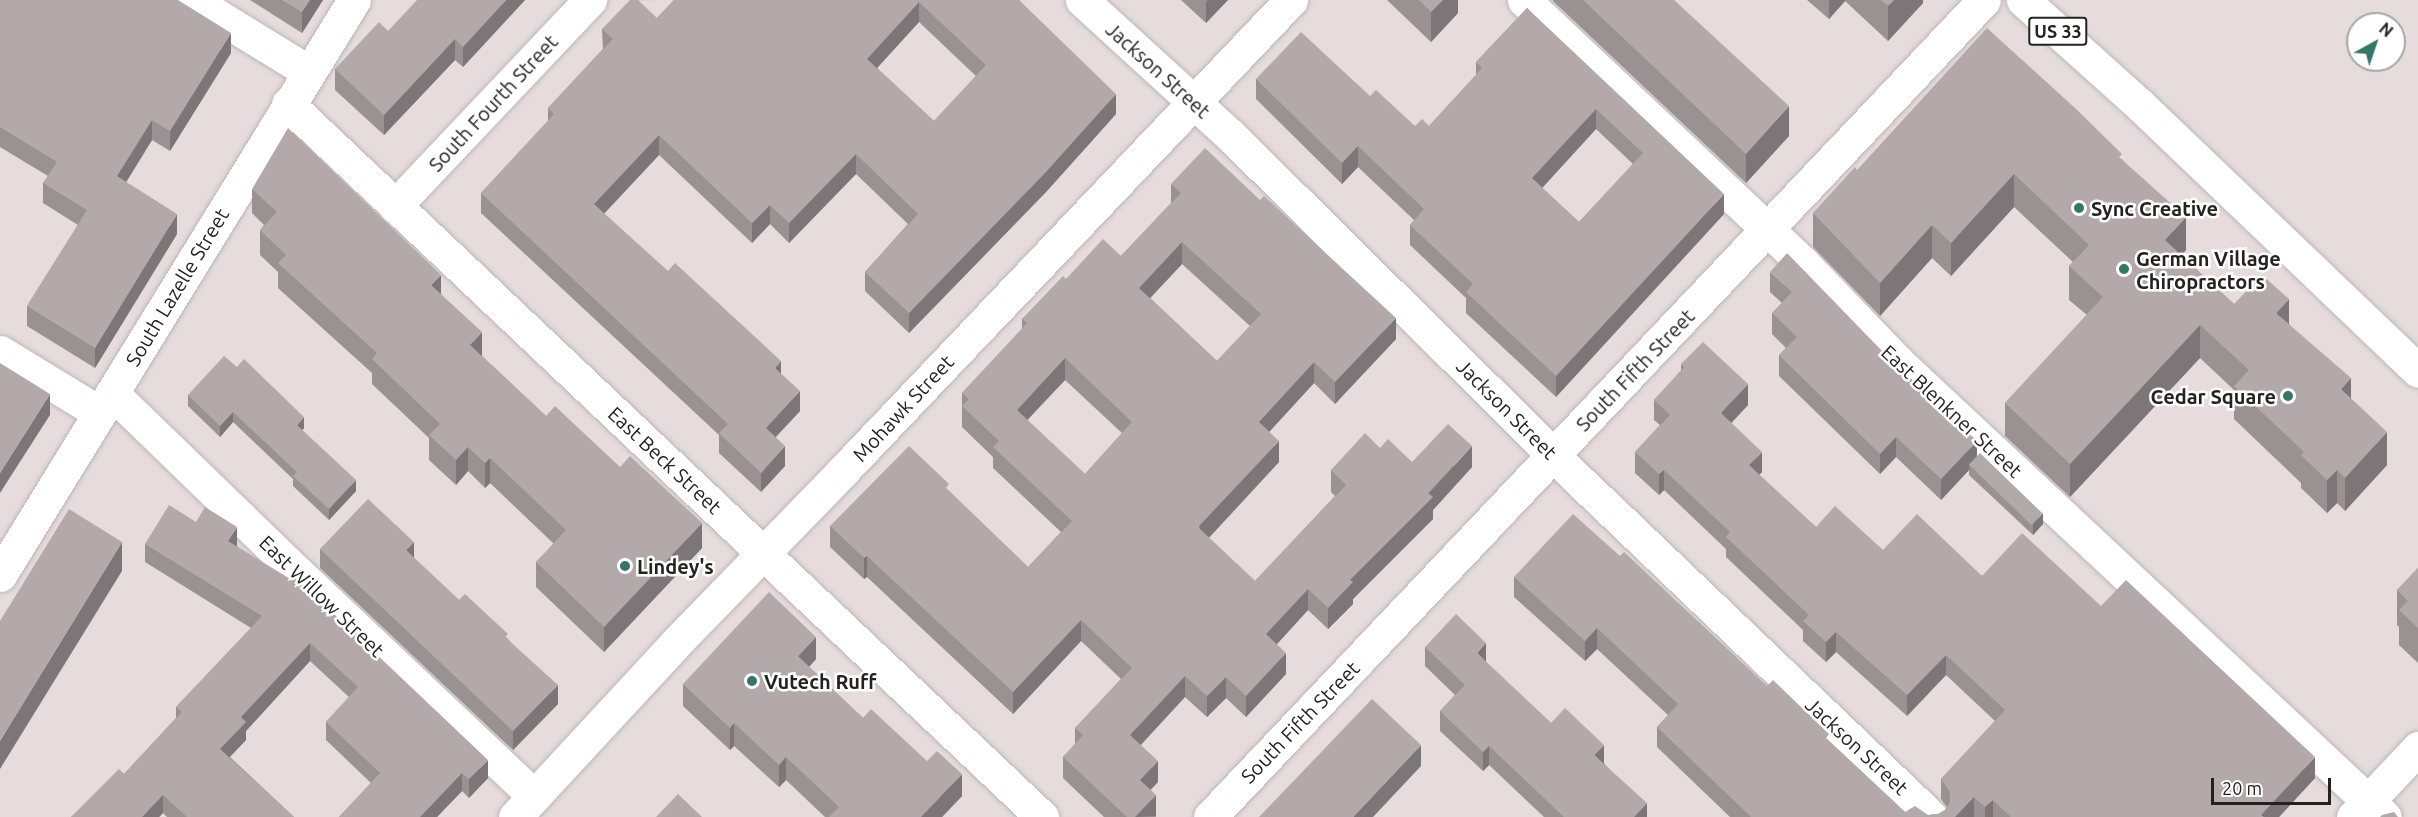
<!DOCTYPE html>
<style>
body{margin:0}
#map{position:relative;width:2418px;height:817px;overflow:hidden;background:#e6dcde;font-family:Ubuntu,sans-serif}
div>[style]{position:absolute}
.roads{filter:drop-shadow(0 0 2px #bfb6b7) drop-shadow(0 0 2px #bfb6b7)}
.minor>*{height:33px;margin:-16.5px;padding:0 16.5px;transform-origin:16.5px;border-radius:16.5px;background:#fff}
.primary>*{height:33px;margin:-16.5px;padding:0 16.5px;transform-origin:16.5px;border-radius:16.5px;background:#fff}
.wall>*{inset:0;background:#9a9193}
.shaded-wall>*{inset:0;background:#7d7678}
.building>*{inset:0;background:#b3a9ab;transform-origin:0 0}
.dots>*{width:16px;height:16px;translate:-50% -50%;box-sizing:border-box;border:3px solid #fff;border-radius:50%}
span{translate:-50% -50%;white-space:nowrap;text-align:center;line-height:1.15;-webkit-text-stroke:5px #fff;paint-order:stroke}
.shield-label span{padding:2px 4px;background:#fff;border:2px solid;border-radius:4px;-webkit-text-stroke-width:0}
.shield-label{font-size:18px;color:#242121;font-weight:700}
.street-label{font-size:20px;color:#242121}
.poi-label{font-size:20px;color:#242121;font-weight:700}
.left{translate:0 -50%;text-align:left}
.right{translate:-100% -50%;text-align:right}
.north{position:absolute;left:2346px;top:12px;width:60px;height:60px;box-sizing:border-box;background:#fff;border:2px solid #a7a6a6;border-radius:50%;rotate:40deg;font-size:16px;font-weight:700;line-height:24px;text-align:center;color:#242121}
.north::after{content:'';display:block;margin:auto;width:21px;height:27px;background:#347667;clip-path:polygon(50% 0,100% 100%,50% 72%,0 100%)}
.scale{position:absolute;left:2211px;top:778px;width:120px;height:27px;box-sizing:border-box;border:3px solid #242121;border-top:0;padding-left:8px;font-size:18px;line-height:21px;white-space:nowrap;color:#242121;-webkit-text-stroke:4px #fff;paint-order:stroke}
</style>
<div id="map">
<div class="roads">
<div class="minor">
<i style="left:192px;top:0;width:137px;rotate:31.6deg"></i>
<i style="left:1082px;top:0;width:200px;rotate:42.4deg"></i>
<i style="left:1230px;top:135px;width:498px;rotate:44.7deg"></i>
<i style="left:1584px;top:485px;width:481px;rotate:43.7deg"></i>
<i style="left:1524px;top:0;width:383px;rotate:43.3deg"></i>
<i style="left:1803px;top:263px;width:137px;rotate:46.2deg"></i>
<i style="left:1898px;top:362px;width:666px;rotate:43.05deg"></i>
<i style="left:288px;top:104px;width:1038px;rotate:43.4deg"></i>
<i style="left:395px;top:206px;width:284px;rotate:-46.6deg"></i>
<i style="left:0;top:352px;width:117px;rotate:31.4deg"></i>
<i style="left:112px;top:393px;width:259px;rotate:44.1deg"></i>
<i style="left:298px;top:573px;width:325px;rotate:43.4deg"></i>
<i style="left:0;top:575px;width:675px;rotate:-58.38deg"></i>
<i style="left:515px;top:817px;width:234px;rotate:-47.2deg"></i>
<i style="left:674px;top:645px;width:240px;rotate:-45.8deg"></i>
<i style="left:841px;top:473px;width:653px;rotate:-46.43deg"></i>
<i style="left:1210px;top:817px;width:1125px;rotate:-46.55deg"></i>
<i style="left:2353px;top:817px;width:95px;rotate:-46.7deg"></i>
</div>
<div class="primary">
<i style="left:2023px;top:0;width:159px;rotate:41.9deg"></i>
<i style="left:2141px;top:106px;width:383px;rotate:43.7deg"></i>
</div>
</div>
<div class="wall">
<i style="clip-path:polygon(0 0,231px 53px,170px 151px,152px 140px,126px 182px,177px 234px,95px 368px,27px 326px,27px 306px,78px 225px,43px 203px,43px 183px,48px 176px,0 147px)"></i>
<i style="clip-path:polygon(250px 0,323px 0,302px 33px)"></i>
<i style="clip-path:polygon(525px 0,463px 67px,455px 60px,384px 135px,335px 90px,335px 69px,388px 31px)"></i>
<i style="clip-path:polygon(evenodd,674px 0,1019px 0,1116px 114px,1046px 192px,909px 333px,865px 291px,865px 272px,908px 224px,856px 174px,789px 243px,770px 224px,752px 243px,659px 155px,604px 214px,781px 374px,800px 411px,776px 437px,785px 466px,761px 492px,719px 453px,719px 435px,481px 213px,481px 193px,548px 121px,548px 108px,603px 49px,602px 29px,657px 18px,674px 0,919px 22px,976px 76px,934px 121px,877px 68px,919px 22px)"></i>
<i style="clip-path:polygon(1181px 0,1228px 0,1206px 23px)"></i>
<i style="clip-path:polygon(1387px 0,1458px 0,1458px 13px,1431px 42px)"></i>
<i style="clip-path:polygon(1553px 0,1674px 0,1789px 136px,1746px 183px,1553px 1px)"></i>
<i style="clip-path:polygon(1807px 0,1923px 0,1923px 3px,1888px 41px,1845px 1px,1829px 19px)"></i>
<i style="clip-path:polygon(evenodd,1527px 8px,1724px 214px,1556px 397px,1466px 313px,1466px 298px,1410px 245px,1410px 225px,1414px 220px,1358px 167px,1342px 184px,1256px 99px,1256px 79px,1415px 126px,1429px 126px,1476px 75px,1476px 62px,1527px 8px,1596px 129px,1633px 164px,1579px 222px,1542px 188px,1596px 129px)"></i>
<i style="clip-path:polygon(2122px 159px,2186px 250px,2181px 255px,2234px 304px,2289px 324px,2351px 399px,2387px 465px,2345px 511px,2337px 503px,2327px 513px,2301px 488px,2301px 483px,2234px 419px,2234px 390px,2200px 358px,2070px 497px,2005px 436px,2005px 403px,2087px 315px,2069px 300px,2069px 266px,2073px 262px,2014px 207px,1951px 276px,1932px 258px,1880px 316px,1813px 247px,1813px 213px,1857px 170px)"></i>
<i style="clip-path:polygon(evenodd,1171px 184px,1396px 339px,1335px 404px,1314px 383px,1269px 432px,1279px 462px,1209px 538px,1255px 581px,1335px 496px,1331px 492px,1331px 470px,1380px 448px,1412px 462px,1472px 467px,1433px 510px,1433px 519px,1353px 599px,1353px 604px,1328px 629px,1308px 610px,1277px 644px,1286px 674px,1246px 717px,1226px 698px,1207px 717px,1185px 697px,1141px 745px,1158px 782px,1150px 790px,1156px 817px,1104px 817px,1063px 778px,1063px 757px,1075px 744px,1075px 728px,1121px 679px,1081px 641px,1013px 714px,867px 577px,864px 579px,830px 547px,830px 526px,949px 491px,1028px 567px,1061px 532px,993px 468px,993px 457px,962px 427px,962px 393px,1022px 329px,1022px 319px,1066px 279px,1121px 256px,1171px 203px,1171px 184px,1182px 264px,1250px 326px,1217px 361px,1150px 298px,1182px 264px,1171px 184px,1065px 380px,1122px 433px,1085px 474px,1027px 420px,1065px 380px)"></i>
<i style="clip-path:polygon(252px 189px,441px 294px,482px 356px,546px 416px,702px 548px,604px 652px,536px 587px,536px 562px,554px 544px,490px 483px,485px 488px,468px 471px,456px 485px,429px 460px,429px 438px,372px 384px,372px 373px,278px 288px,278px 272px,260px 255px,260px 230px,264px 225px,252px 213px)"></i>
<i style="clip-path:polygon(1770px 272px,1977px 456px,2043px 524px,2033px 535px,1969px 475px,1969px 470px,1941px 500px,1896px 457px,1880px 474px,1779px 376px,1779px 355px,1786px 348px,1772px 334px,1772px 313px,1782px 303px,1770px 292px)"></i>
<i style="clip-path:polygon(1681px 364px,1748px 405px,1731px 423px,1762px 472px,1759px 475px,1816px 527px,1883px 550px,2101px 606px,2315px 778px,2279px 817px,1730px 817px,1657px 747px,1657px 727px,1668px 715px,1597px 649px,1585px 661px,1514px 597px,1514px 577px,1620px 556px,1829px 741px,1905px 812px,1928px 815px,1938px 814px,1945px 810px,1947px 807px,1941px 799px,1941px 779px,1995px 721px,1946px 675px,1907px 716px,1836px 652px,1826px 662px,1803px 641px,1803px 630px,1726px 557px,1726px 549px,1664px 490px,1659px 495px,1635px 473px,1635px 452px,1660px 425px,1654px 420px,1654px 400px,1681px 371px)"></i>
<i style="clip-path:polygon(188px 395px,304px 428px,302px 430px,356px 491px,329px 520px,293px 486px,293px 479px,233px 422px,220px 437px,188px 406px)"></i>
<i style="clip-path:polygon(196px 522px,237px 545px,237px 546px,488px 778px,469px 798px,462px 791px,437px 817px,339px 817px,371px 783px,326px 740px,326px 722px,349px 697px,310px 661px,246px 731px,246px 740px,230px 757px,294px 817px,167px 817px,163px 813px,159px 817px,71px 817px,124px 774px,176px 718px,176px 707px,251px 628px,145px 562px,145px 544px)"></i>
<i style="clip-path:polygon(320px 549px,414px 558px,459px 600px,508px 639px,558px 704px,513px 750px,320px 568px)"></i>
<i style="clip-path:polygon(2418px 568px,2418px 663px,2399px 645px,2399px 627px,2397px 625px,2397px 590px)"></i>
<i style="clip-path:polygon(1425px 647px,1486px 662px,1551px 723px,1604px 763px,1647px 817px,1544px 817px,1489px 765px,1483px 771px,1440px 731px,1440px 711px,1455px 695px,1425px 666px)"></i>
<i style="clip-path:polygon(816px 659px,809px 667px,863px 718px,962px 796px,942px 817px,825px 817px,786px 780px,779px 787px,734px 746px,730px 750px,683px 706px,683px 684px)"></i>
</div>
<div class="shaded-wall">
<i style="clip-path:polygon(310px 0,323px 0,302px 33px,302px 12px)"></i>
<i style="clip-path:polygon(506px 0,525px 0,463px 67px,463px 47px)"></i>
<i style="clip-path:polygon(1208px 0,1228px 0,1206px 23px,1206px 2px)"></i>
<i style="clip-path:polygon(1443px 0,1458px 0,1458px 13px,1431px 42px,1431px 12px)"></i>
<i style="clip-path:polygon(1829px 0,1845px 0,1845px 1px,1829px 19px)"></i>
<i style="clip-path:polygon(1894px 0,1923px 0,1923px 3px,1888px 41px,1888px 6px)"></i>
<i style="clip-path:polygon(919px 2px,919px 22px,867px 79px,867px 59px)"></i>
<i style="clip-path:polygon(231px 33px,231px 53px,170px 151px,170px 131px)"></i>
<i style="clip-path:polygon(455px 39px,455px 60px,384px 135px,384px 115px)"></i>
<i style="clip-path:polygon(1116px 94px,1116px 114px,1046px 192px,909px 333px,909px 313px)"></i>
<i style="clip-path:polygon(1789px 106px,1789px 136px,1746px 183px,1746px 154px)"></i>
<i style="clip-path:polygon(1596px 109px,1596px 129px,1532px 199px,1532px 178px)"></i>
<i style="clip-path:polygon(152px 120px,152px 140px,117px 197px,117px 176px)"></i>
<i style="clip-path:polygon(659px 135px,659px 155px,594px 224px,594px 204px)"></i>
<i style="clip-path:polygon(1358px 146px,1358px 167px,1342px 184px,1342px 163px)"></i>
<i style="clip-path:polygon(856px 154px,856px 174px,789px 243px,789px 223px)"></i>
<i style="clip-path:polygon(2014px 174px,2014px 207px,1951px 276px,1951px 243px)"></i>
<i style="clip-path:polygon(1724px 194px,1724px 214px,1556px 397px,1556px 376px)"></i>
<i style="clip-path:polygon(770px 205px,770px 224px,752px 243px,752px 223px)"></i>
<i style="clip-path:polygon(177px 214px,177px 234px,95px 368px,95px 348px)"></i>
<i style="clip-path:polygon(2186px 217px,2186px 250px,2165px 274px,2165px 240px)"></i>
<i style="clip-path:polygon(1932px 225px,1932px 258px,1880px 316px,1880px 283px)"></i>
<i style="clip-path:polygon(1182px 242px,1182px 264px,1139px 310px,1139px 288px)"></i>
<i style="clip-path:polygon(441px 275px,441px 300px,431px 285px)"></i>
<i style="clip-path:polygon(2289px 299px,2289px 332px,2276px 313px)"></i>
<i style="clip-path:polygon(1396px 318px,1396px 339px,1335px 404px,1335px 382px)"></i>
<i style="clip-path:polygon(2200px 325px,2200px 358px,2070px 497px,2070px 464px)"></i>
<i style="clip-path:polygon(482px 332px,482px 357px,470px 345px)"></i>
<i style="clip-path:polygon(1065px 358px,1065px 380px,1017px 431px,1017px 410px)"></i>
<i style="clip-path:polygon(781px 361px,781px 381px,775px 368px)"></i>
<i style="clip-path:polygon(1314px 362px,1314px 383px,1259px 443px,1259px 422px)"></i>
<i style="clip-path:polygon(2351px 378px,2351px 411px,2341px 389px)"></i>
<i style="clip-path:polygon(1748px 384px,1748px 405px,1721px 434px,1721px 413px)"></i>
<i style="clip-path:polygon(800px 391px,800px 411px,766px 447px,766px 428px)"></i>
<i style="clip-path:polygon(50px 394px,50px 415px,0 493px,0 473px)"></i>
<i style="clip-path:polygon(233px 412px,233px 422px,220px 437px,220px 426px)"></i>
<i style="clip-path:polygon(304px 417px,304px 428px,297px 435px,297px 425px)"></i>
<i style="clip-path:polygon(2387px 432px,2387px 465px,2345px 511px,2345px 478px)"></i>
<i style="clip-path:polygon(1896px 437px,1896px 457px,1880px 474px,1880px 454px)"></i>
<i style="clip-path:polygon(1279px 441px,1279px 462px,1199px 548px,1199px 526px)"></i>
<i style="clip-path:polygon(1977px 441px,1977px 461px,1969px 464px,1969px 470px,1941px 500px,1941px 479px)"></i>
<i style="clip-path:polygon(785px 446px,785px 466px,761px 492px,761px 473px)"></i>
<i style="clip-path:polygon(1472px 446px,1472px 467px,1433px 510px,1433px 519px,1353px 599px,1353px 604px,1328px 629px,1328px 608px,1350px 580px)"></i>
<i style="clip-path:polygon(468px 447px,468px 471px,456px 485px,456px 460px)"></i>
<i style="clip-path:polygon(1762px 452px,1762px 472px,1749px 485px,1749px 465px)"></i>
<i style="clip-path:polygon(490px 458px,490px 483px,485px 488px,485px 463px)"></i>
<i style="clip-path:polygon(1664px 470px,1664px 490px,1659px 495px,1659px 474px)"></i>
<i style="clip-path:polygon(2337px 470px,2337px 503px,2327px 513px,2327px 480px)"></i>
<i style="clip-path:polygon(356px 480px,356px 491px,329px 520px,329px 509px)"></i>
<i style="clip-path:polygon(2043px 513px,2043px 524px,2033px 535px,2033px 524px)"></i>
<i style="clip-path:polygon(702px 523px,702px 548px,604px 652px,604px 627px)"></i>
<i style="clip-path:polygon(237px 527px,237px 545px,228px 560px,228px 541px)"></i>
<i style="clip-path:polygon(122px 542px,122px 571px,0 769px,0 741px)"></i>
<i style="clip-path:polygon(414px 542px,414px 561px,406px 550px)"></i>
<i style="clip-path:polygon(867px 556px,867px 577px,864px 579px,864px 558px)"></i>
<i style="clip-path:polygon(1308px 589px,1308px 610px,1266px 656px,1266px 634px)"></i>
<i style="clip-path:polygon(1081px 620px,1081px 641px,1013px 714px,1013px 692px)"></i>
<i style="clip-path:polygon(1597px 628px,1597px 649px,1585px 661px,1585px 641px)"></i>
<i style="clip-path:polygon(1836px 632px,1836px 652px,1826px 662px,1826px 642px)"></i>
<i style="clip-path:polygon(816px 637px,816px 659px,798px 679px,798px 656px)"></i>
<i style="clip-path:polygon(310px 643px,310px 661px,246px 731px,246px 740px,220px 767px,220px 749px,241px 717px)"></i>
<i style="clip-path:polygon(1486px 643px,1486px 662px,1477px 653px)"></i>
<i style="clip-path:polygon(1286px 653px,1286px 674px,1246px 717px,1246px 696px)"></i>
<i style="clip-path:polygon(1946px 655px,1946px 675px,1907px 716px,1907px 695px)"></i>
<i style="clip-path:polygon(1185px 676px,1185px 697px,1130px 756px,1130px 735px)"></i>
<i style="clip-path:polygon(1226px 677px,1226px 698px,1207px 717px,1207px 696px)"></i>
<i style="clip-path:polygon(558px 685px,558px 704px,513px 750px,513px 731px)"></i>
<i style="clip-path:polygon(734px 723px,734px 746px,730px 750px,730px 728px)"></i>
<i style="clip-path:polygon(1421px 745px,1421px 766px,1373px 817px,1353px 817px)"></i>
<i style="clip-path:polygon(1604px 745px,1604px 764px,1594px 755px)"></i>
<i style="clip-path:polygon(1489px 746px,1489px 765px,1483px 771px,1483px 752px)"></i>
<i style="clip-path:polygon(786px 757px,786px 780px,779px 787px,779px 765px)"></i>
<i style="clip-path:polygon(2315px 757px,2315px 778px,2279px 817px,2261px 817px,2261px 815px)"></i>
<i style="clip-path:polygon(488px 760px,488px 778px,469px 798px,469px 779px)"></i>
<i style="clip-path:polygon(1158px 761px,1158px 782px,1140px 801px,1140px 780px)"></i>
<i style="clip-path:polygon(462px 773px,462px 791px,437px 817px,420px 817px)"></i>
<i style="clip-path:polygon(962px 774px,962px 796px,942px 817px,921px 817px)"></i>
<i style="clip-path:polygon(163px 795px,163px 813px,159px 817px,142px 817px)"></i>
<i style="clip-path:polygon(1156px 795px,1156px 816px,1135px 817px)"></i>
<i style="clip-path:polygon(1974px 797px,1974px 817px,1955px 817px)"></i>
<i style="clip-path:polygon(1993px 800px,1993px 817px,1985px 817px,1985px 807px)"></i>
<i style="clip-path:polygon(1647px 803px,1647px 817px,1634px 817px)"></i>
</div>
<div class="building">
<i style="clip-path:polygon(0 0,178px 0,231px 33px,170px 131px,152px 120px,117px 176px,177px 214px,95px 348px,27px 306px,87px 210px,43px 183px,57px 162px,0 127px)"></i>
<i style="clip-path:polygon(282px 0,310px 0,302px 12px)"></i>
<i style="clip-path:polygon(417px 0,506px 0,463px 47px,455px 39px,384px 115px,335px 69px,379px 22px,388px 31px)"></i>
<i style="clip-path:polygon(evenodd,630px 0,638px 0,657px 18px,674px 0,1019px 0,1116px 94px,1046px 172px,909px 313px,865px 272px,918px 214px,856px 154px,789px 223px,770px 205px,752px 223px,659px 135px,594px 204px,668px 271px,675px 263px,781px 361px,775px 368px,800px 391px,766px 428px,785px 446px,761px 473px,719px 433px,728px 424px,481px 193px,554px 114px,548px 108px,613px 39px,602px 29px,630px 0,919px 2px,986px 65px,934px 121px,867px 59px,919px 2px)"></i>
<i style="clip-path:polygon(1419px 0,1443px 0,1431px 12px)"></i>
<i style="clip-path:polygon(1583px 0,1674px 0,1789px 106px,1746px 154px)"></i>
<i style="clip-path:polygon(1881px 0,1894px 0,1888px 6px)"></i>
<i style="clip-path:polygon(evenodd,1527px 8px,1724px 194px,1556px 376px,1466px 292px,1473px 284px,1410px 225px,1424px 209px,1358px 146px,1342px 163px,1256px 79px,1301px 32px,1370px 96px,1376px 90px,1415px 126px,1422px 119px,1429px 126px,1482px 68px,1476px 62px,1527px 8px,1596px 109px,1643px 153px,1579px 222px,1532px 178px,1596px 109px)"></i>
<i style="clip-path:polygon(1987px 28px,2075px 108px,2122px 154px,2119px 157px,2186px 217px,2165px 240px,2234px 304px,2262px 275px,2289px 299px,2276px 313px,2351px 378px,2341px 389px,2387px 432px,2345px 478px,2337px 470px,2327px 480px,2301px 455px,2304px 452px,2234px 386px,2249px 370px,2200px 325px,2070px 464px,2005px 403px,2103px 297px,2069px 266px,2089px 245px,2014px 174px,1951px 243px,1932px 225px,1880px 283px,1813px 213px,1855px 167px,1857px 170px)"></i>
<i style="clip-path:polygon(288px 128px,441px 275px,431px 285px,482px 332px,470px 345px,546px 416px,555px 406px,620px 467px,630px 456px,702px 523px,604px 627px,536px 562px,566px 530px,490px 458px,485px 463px,468px 447px,456px 460px,429px 435px,440px 424px,372px 359px,377px 353px,278px 263px,286px 255px,260px 230px,277px 212px,252px 189px)"></i>
<i style="clip-path:polygon(evenodd,1205px 148px,1260px 200px,1264px 196px,1396px 318px,1335px 382px,1314px 362px,1259px 422px,1279px 441px,1199px 526px,1200px 529px,1255px 581px,1346px 485px,1331px 470px,1365px 433px,1380px 448px,1388px 439px,1412px 462px,1448px 424px,1472px 446px,1428px 493px,1433px 497px,1350px 580px,1353px 582px,1328px 608px,1308px 589px,1266px 634px,1286px 653px,1246px 696px,1226px 677px,1207px 696px,1185px 676px,1130px 735px,1158px 761px,1140px 780px,1156px 795px,1135px 817px,1127px 817px,1063px 757px,1083px 735px,1075px 728px,1132px 668px,1081px 620px,1013px 692px,867px 556px,864px 558px,830px 526px,909px 446px,949px 484px,946px 488px,1028px 567px,1072px 521px,993px 447px,999px 441px,962px 406px,969px 399px,962px 393px,1027px 323px,1022px 319px,1063px 276px,1066px 279px,1103px 239px,1121px 256px,1181px 193px,1171px 184px,1205px 148px,1182px 242px,1261px 314px,1217px 361px,1139px 288px,1182px 242px,1205px 148px,1065px 358px,1132px 422px,1085px 474px,1017px 410px,1065px 358px)"></i>
<i style="clip-path:polygon(1787px 253px,1885px 354px,1977px 441px,1941px 479px,1896px 437px,1880px 454px,1779px 355px,1797px 337px,1772px 313px,1792px 292px,1770px 272px)"></i>
<i style="clip-path:polygon(1703px 342px,1748px 384px,1721px 413px,1762px 452px,1749px 465px,1816px 527px,1835px 506px,1883px 550px,1917px 514px,1982px 576px,2022px 533px,2101px 606px,2126px 580px,2315px 757px,2261px 815px,2264px 817px,2011px 817px,1993px 800px,1985px 807px,1974px 797px,1955px 817px,1751px 817px,1657px 727px,1678px 704px,1597px 628px,1585px 641px,1514px 577px,1573px 514px,1620px 556px,1624px 552px,1767px 686px,1773px 680px,1829px 734px,1826px 738px,1905px 812px,1915px 806px,1928px 815px,1938px 814px,1945px 810px,1950px 802px,1950px 792px,1941px 779px,2005px 710px,1946px 655px,1907px 695px,1836px 632px,1826px 642px,1803px 621px,1809px 615px,1726px 537px,1730px 532px,1664px 470px,1659px 474px,1635px 452px,1670px 415px,1654px 400px,1684px 367px,1681px 364px)"></i>
<i style="clip-path:polygon(224px 356px,237px 367px,244px 359px,304px 417px,297px 425px,356px 480px,329px 509px,293px 476px,297px 472px,233px 412px,220px 426px,188px 395px)"></i>
<i style="clip-path:polygon(0 363px,50px 394px,0 473px)"></i>
<i style="left:1980px;top:453px;width:87px;height:16px;rotate:44deg"></i>
<i style="clip-path:polygon(368px 499px,414px 542px,406px 550px,459px 600px,465px 594px,508px 634px,505px 637px,558px 685px,513px 731px,320px 549px)"></i>
<i style="clip-path:polygon(169px 505px,196px 522px,205px 507px,237px 527px,228px 541px,292px 580px,295px 577px,488px 760px,469px 779px,462px 773px,420px 817px,339px 817px,380px 773px,326px 722px,358px 687px,310px 643px,241px 717px,246px 722px,220px 749px,294px 817px,187px 817px,163px 795px,142px 817px,71px 817px,119px 769px,124px 774px,182px 712px,176px 707px,262px 616px,145px 544px)"></i>
<i style="clip-path:polygon(69px 509px,122px 542px,0 741px,0 621px)"></i>
<i style="clip-path:polygon(2418px 568px,2418px 628px,2399px 610px,2408px 601px,2397px 590px)"></i>
<i style="clip-path:polygon(769px 592px,816px 637px,798px 656px,863px 718px,871px 709px,927px 761px,937px 751px,962px 774px,921px 817px,829px 817px,839px 807px,786px 757px,779px 765px,734px 723px,730px 728px,683px 684px)"></i>
<i style="clip-path:polygon(1456px 614px,1486px 643px,1477px 653px,1551px 723px,1565px 708px,1604px 745px,1594px 755px,1647px 803px,1634px 817px,1564px 817px,1489px 746px,1483px 752px,1440px 711px,1465px 685px,1425px 647px)"></i>
<i style="clip-path:polygon(1372px 699px,1421px 745px,1353px 817px,1259px 817px)"></i>
<i style="clip-path:polygon(678px 794px,702px 817px,656px 817px)"></i>
<i style="clip-path:polygon(2394px 812px,2398px 817px,2380px 817px,2382px 815px)"></i>
</div>
<div class="dots">
<i style="left:2079px;top:208px;background:#347667"></i>
<i style="left:2124px;top:269px;background:#347667"></i>
<i style="left:2288px;top:396px;background:#347667"></i>
<i style="left:625px;top:566px;background:#347667"></i>
<i style="left:752px;top:681px;background:#347667"></i>
</div>
<div class="shield-label">
<span style="left:2058px;top:31px">US 33</span>
</div>
<div class="street-label">
<span style="left:1158px;top:70px;rotate:42deg">Jackson Street</span>
<span style="left:493px;top:103px;rotate:-47deg">South Fourth Street</span>
<span style="left:177px;top:287px;rotate:-59deg">South Lazelle Street</span>
<span style="left:1635px;top:370px;rotate:-46deg">South Fifth Street</span>
<span style="left:903px;top:408px;rotate:-47deg">Mohawk Street</span>
<span style="left:1507px;top:409px;rotate:45deg">Jackson Street</span>
<span style="left:1952px;top:411px;rotate:43deg">East Blenkner Street</span>
<span style="left:665px;top:460px;rotate:43deg">East Beck Street</span>
<span style="left:322px;top:596px;rotate:44deg">East Willow Street</span>
<span style="left:1300px;top:722px;rotate:-46deg">South Fifth Street</span>
<span style="left:1857px;top:746px;rotate:43deg">Jackson Street</span>
</div>
<div class="poi-label">
<span class="left" style="left:2091px;top:208px">Sync Creative</span>
<span class="left" style="left:2136px;top:270px">German Village<br>Chiropractors</span>
<span class="right" style="left:2276px;top:396px">Cedar Square</span>
<span class="left" style="left:637px;top:566px">Lindey's</span>
<span class="left" style="left:764px;top:681px">Vutech Ruff</span>
</div>
<div class="north">N</div>
<div class="scale">20 m</div>
</div>
